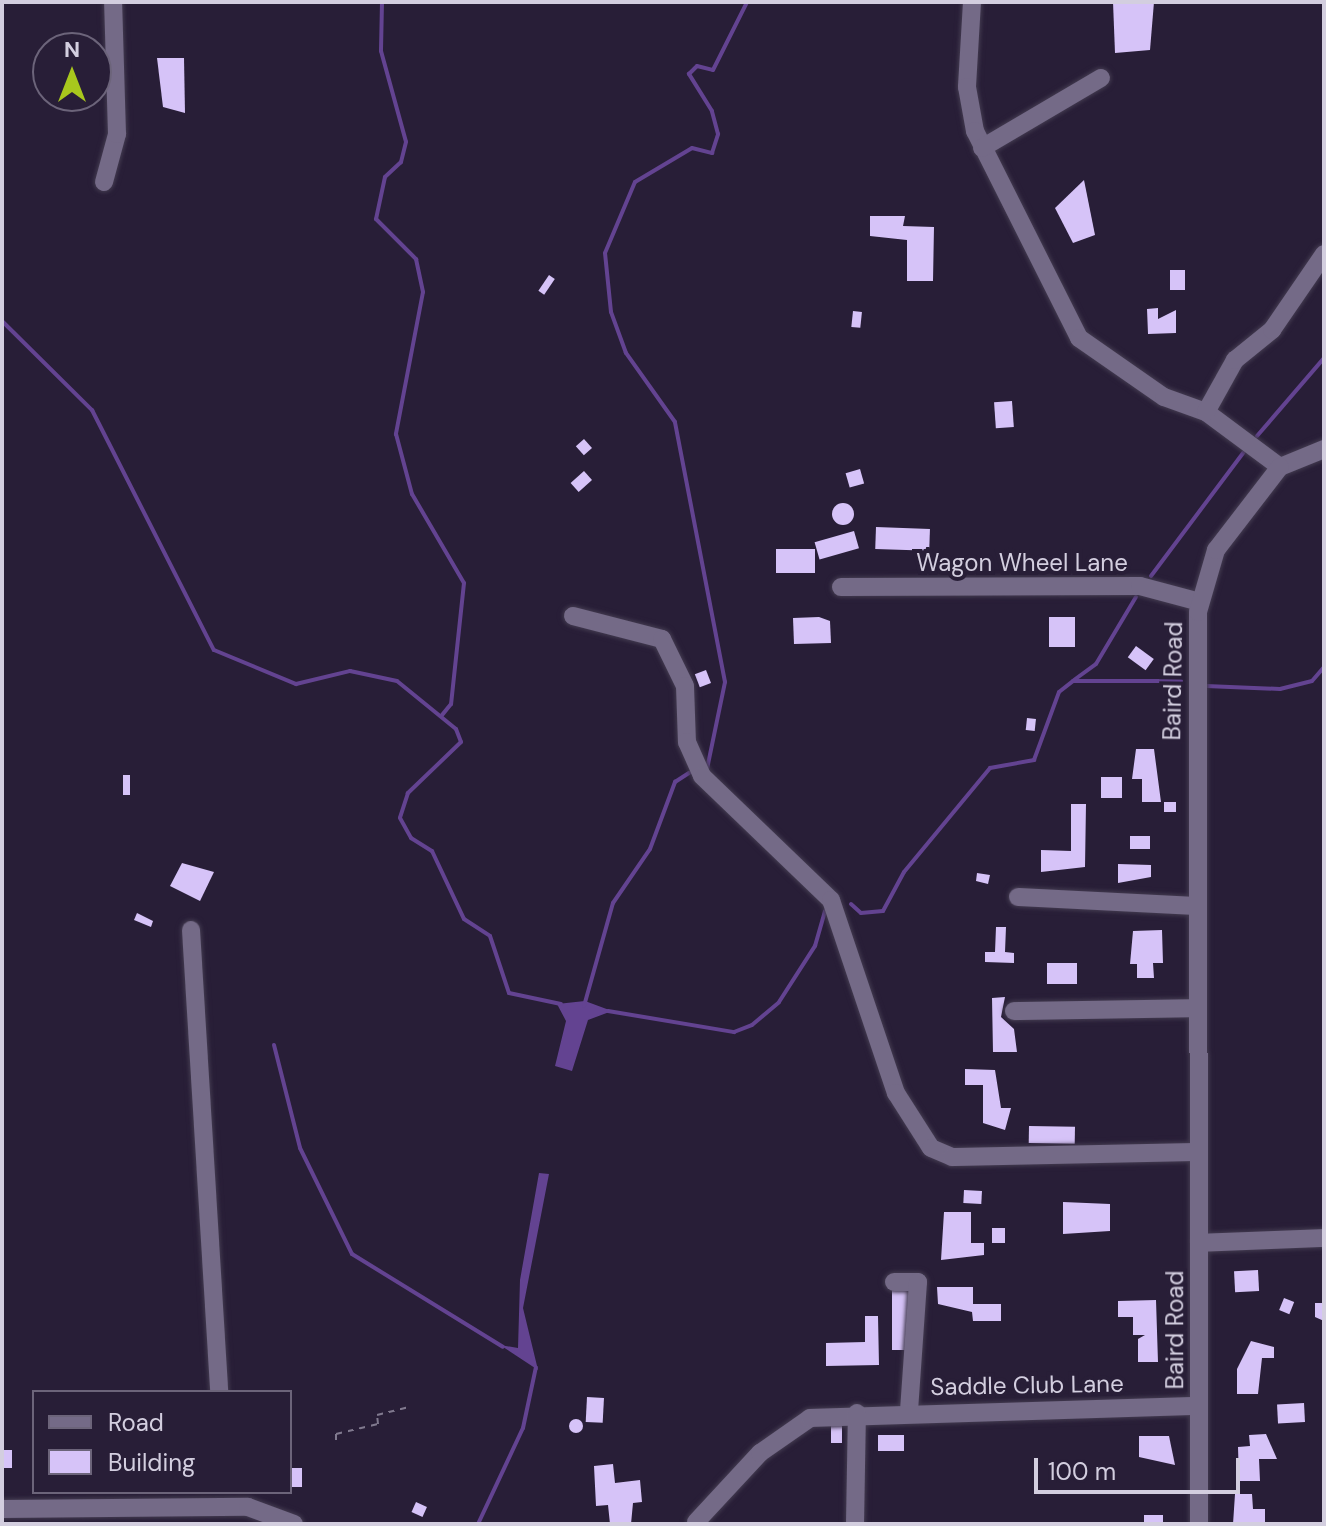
<!DOCTYPE html>
<style>
body{margin:0}
#map{position:relative;width:1326px;height:1526px;overflow:hidden;background:#281e37;font-family:"DM Sans",sans-serif}
div>[style]{position:absolute}
.water>*{inset:0;background:#634391}
.stream>*{height:4px;margin:-2px;padding:0 2px;transform-origin:2px;border-radius:2px;background:#634391}
.building>*{inset:0;background:#d6c3f8;transform-origin:0 0}
.round{border-radius:50%}
.path>*{height:2px;margin-top:-1px;transform-origin:0;background:repeating-linear-gradient(90deg,#80798e 0 6px,transparent 0 12px)}
.roads{filter:drop-shadow(0 0 2px #433b50) drop-shadow(0 0 2px #433b50)}
.minor>*{height:18px;margin:-9px;padding:0 9px;transform-origin:9px;border-radius:9px;background:#746a87}
span{translate:-50% -50%;white-space:nowrap;text-align:center;line-height:1.15;-webkit-text-stroke:8px #281e37;paint-order:stroke}
.street-label{font-size:24px;color:#d3cedf}
.frame{position:absolute;inset:0;border:4px solid #d3cedf;pointer-events:none}
.legend{position:absolute;left:32px;top:1390px;width:260px;height:104px;box-sizing:border-box;background:#281e37;border:2px solid #6c647a;margin:0;padding:10px 14px;list-style:none;font-size:24px;color:#d3cedf}
.legend li{display:flex;align-items:center;gap:16px;height:40px}
.legend b{width:40px;border:2px solid #6c647a}
.north{position:absolute;left:32px;top:32px;width:80px;height:80px;box-sizing:border-box;background:#281e37;border:2px solid #6c647a;border-radius:50%;rotate:0deg;font-size:22px;font-weight:700;line-height:32px;text-align:center;color:#d3cedf}
.north::after{content:'';display:block;margin:auto;width:28px;height:36px;background:#a8c71d;clip-path:polygon(50% 0,100% 100%,50% 72%,0 100%)}
.scale{position:absolute;left:1034px;top:1458px;width:206px;height:36px;box-sizing:border-box;border:4px solid #d3cedf;border-top:0;padding-left:10px;font-size:24px;line-height:28px;white-space:nowrap;color:#d3cedf;-webkit-text-stroke:6px #281e37;paint-order:stroke}
</style>
<div id="map">
<div class="water">
<i style="clip-path:polygon(585px 1001px,612px 1011px,588px 1020px,572px 1071px,555px 1066px,566px 1021px,557px 1004px)"></i>
<i style="clip-path:polygon(539px 1173px,549px 1174px,523px 1308px,538px 1370px,500px 1345px,518px 1348px,520px 1280px)"></i>
</div>
<div class="stream">
<i style="left:382px;top:2px;width:49px;rotate:91.2deg"></i>
<i style="left:381px;top:51px;width:94px;rotate:74.6deg"></i>
<i style="left:406px;top:142px;width:21px;rotate:104deg"></i>
<i style="left:401px;top:162px;width:22px;rotate:137deg"></i>
<i style="left:385px;top:177px;width:43px;rotate:102.1deg"></i>
<i style="left:376px;top:219px;width:57px;rotate:45deg"></i>
<i style="left:416px;top:259px;width:34px;rotate:78deg"></i>
<i style="left:423px;top:292px;width:145px;rotate:100.8deg"></i>
<i style="left:396px;top:434px;width:62px;rotate:75.1deg"></i>
<i style="left:412px;top:494px;width:103px;rotate:59.7deg"></i>
<i style="left:464px;top:583px;width:122px;rotate:96.1deg"></i>
<i style="left:451px;top:704px;width:14px;rotate:129deg"></i>
<i style="left:2px;top:321px;width:127px;rotate:44.7deg"></i>
<i style="left:92px;top:410px;width:269px;rotate:63.1deg"></i>
<i style="left:214px;top:650px;width:89px;rotate:22.5deg"></i>
<i style="left:296px;top:684px;width:56px;rotate:-13.5deg"></i>
<i style="left:350px;top:671px;width:48px;rotate:12deg"></i>
<i style="left:397px;top:681px;width:76px;rotate:39.1deg"></i>
<i style="left:456px;top:729px;width:14px;rotate:69deg"></i>
<i style="left:461px;top:742px;width:74px;rotate:136.1deg"></i>
<i style="left:408px;top:793px;width:26px;rotate:108deg"></i>
<i style="left:400px;top:818px;width:23px;rotate:61deg"></i>
<i style="left:411px;top:838px;width:25px;rotate:32deg"></i>
<i style="left:432px;top:851px;width:75px;rotate:64.8deg"></i>
<i style="left:464px;top:919px;width:31px;rotate:33deg"></i>
<i style="left:490px;top:936px;width:60px;rotate:71.6deg"></i>
<i style="left:509px;top:993px;width:53px;rotate:11.9deg"></i>
<i style="left:1257px;top:436px;width:103px;rotate:-49.3deg"></i>
<i style="left:1151px;top:576px;width:154px;rotate:-53.2deg"></i>
<i style="left:1074px;top:680px;width:27px;rotate:-36deg"></i>
<i style="left:1096px;top:664px;width:78px;rotate:-59.2deg"></i>
<i style="left:1206px;top:686px;width:74px;rotate:2.3deg"></i>
<i style="left:1280px;top:689px;width:33px;rotate:-14deg"></i>
<i style="left:1312px;top:681px;width:18px;rotate:-49deg"></i>
<i style="left:707px;top:769px;width:89px;rotate:-78.3deg"></i>
<i style="left:725px;top:682px;width:265px;rotate:-100.9deg"></i>
<i style="left:675px;top:422px;width:85px;rotate:-125.4deg"></i>
<i style="left:626px;top:353px;width:44px;rotate:-110.1deg"></i>
<i style="left:611px;top:312px;width:59px;rotate:-95.8deg"></i>
<i style="left:605px;top:253px;width:77px;rotate:-67.1deg"></i>
<i style="left:635px;top:182px;width:66px;rotate:-30.8deg"></i>
<i style="left:692px;top:148px;width:21px;rotate:14deg"></i>
<i style="left:712px;top:153px;width:20px;rotate:-72deg"></i>
<i style="left:718px;top:134px;width:24px;rotate:-105deg"></i>
<i style="left:712px;top:111px;width:44px;rotate:-121.9deg"></i>
<i style="left:689px;top:74px;width:11px;rotate:-45deg"></i>
<i style="left:697px;top:66px;width:16px;rotate:14deg"></i>
<i style="left:713px;top:70px;width:76px;rotate:-63.4deg"></i>
<i style="left:851px;top:904px;width:13px;rotate:42deg"></i>
<i style="left:861px;top:913px;width:22px;rotate:-5deg"></i>
<i style="left:883px;top:911px;width:44px;rotate:-61.7deg"></i>
<i style="left:904px;top:872px;width:135px;rotate:-50.4deg"></i>
<i style="left:990px;top:768px;width:45px;rotate:-10.3deg"></i>
<i style="left:1034px;top:760px;width:72px;rotate:-69.8deg"></i>
<i style="left:1059px;top:692px;width:18px;rotate:-38deg"></i>
<i style="left:1073px;top:681px;width:108px"></i>
<i style="left:584px;top:1006px;width:107px;rotate:-74.3deg"></i>
<i style="left:613px;top:903px;width:65px;rotate:-55.6deg"></i>
<i style="left:650px;top:849px;width:72px;rotate:-69.5deg"></i>
<i style="left:675px;top:782px;width:17px;rotate:-33deg"></i>
<i style="left:608px;top:1011px;width:128px;rotate:9.5deg"></i>
<i style="left:734px;top:1032px;width:19px;rotate:-21deg"></i>
<i style="left:752px;top:1025px;width:35px;rotate:-40deg"></i>
<i style="left:779px;top:1002px;width:67px;rotate:-57.3deg"></i>
<i style="left:815px;top:946px;width:36px;rotate:-74deg"></i>
<i style="left:274px;top:1045px;width:106px;rotate:75.8deg"></i>
<i style="left:300px;top:1148px;width:118px;rotate:63.9deg"></i>
<i style="left:352px;top:1254px;width:177px;rotate:31.6deg"></i>
<i style="left:478px;top:1524px;width:106px;rotate:-64.9deg"></i>
<i style="left:523px;top:1428px;width:62px;rotate:-78deg"></i>
</div>
<div class="building">
<i style="clip-path:polygon(1113px 2px,1154px 2px,1150px 50px,1115px 53px)"></i>
<i style="clip-path:polygon(157px 58px,184px 58px,185px 113px,163px 107px)"></i>
<i style="clip-path:polygon(1084px 180px,1095px 235px,1073px 243px,1055px 208px)"></i>
<i style="clip-path:polygon(870px 216px,905px 216px,903px 226px,934px 227px,933px 281px,907px 281px,907px 240px,870px 236px)"></i>
<i style="left:1170px;top:270px;width:15px;height:20px"></i>
<i style="left:549px;top:275px;width:7px;height:19px;rotate:34deg"></i>
<i style="clip-path:polygon(1158px 308px,1158px 319px,1176px 310px,1176px 333px,1148px 334px,1147px 309px)"></i>
<i style="left:853px;top:311px;width:9px;height:16px;rotate:6deg"></i>
<i style="left:1012px;top:401px;width:26px;height:18px;rotate:86deg"></i>
<i style="left:584px;top:439px;width:12px;height:11px;rotate:48deg"></i>
<i style="left:860px;top:469px;width:15px;height:15px;rotate:74deg"></i>
<i style="left:584px;top:471px;width:12px;height:18px;rotate:48deg"></i>
<i class="round" style="left:832px;top:503px;width:22px;height:22px"></i>
<i style="left:876px;top:527px;width:54px;height:22px;rotate:2deg"></i>
<i style="left:854px;top:531px;width:18px;height:41px;rotate:74deg"></i>
<i style="left:776px;top:549px;width:39px;height:24px"></i>
<i style="clip-path:polygon(819px 617px,830px 621px,831px 643px,794px 644px,793px 618px)"></i>
<i style="left:1049px;top:617px;width:26px;height:30px"></i>
<i style="left:1136px;top:646px;width:22px;height:14px;rotate:36deg"></i>
<i style="left:706px;top:670px;width:14px;height:12px;rotate:69deg"></i>
<i style="left:1027px;top:718px;width:9px;height:12px;rotate:6deg"></i>
<i style="clip-path:polygon(1136px 749px,1154px 749px,1161px 802px,1142px 802px,1142px 779px,1132px 779px)"></i>
<i style="left:123px;top:775px;width:7px;height:20px"></i>
<i style="left:1101px;top:777px;width:21px;height:21px"></i>
<i style="left:1164px;top:802px;width:12px;height:10px"></i>
<i style="clip-path:polygon(1071px 804px,1086px 804px,1085px 867px,1041px 872px,1041px 850px,1071px 851px)"></i>
<i style="left:1130px;top:836px;width:20px;height:13px"></i>
<i style="clip-path:polygon(182px 863px,214px 872px,200px 901px,170px 886px)"></i>
<i style="clip-path:polygon(1118px 864px,1151px 865px,1151px 877px,1118px 883px)"></i>
<i style="clip-path:polygon(977px 873px,990px 875px,988px 884px,976px 881px)"></i>
<i style="clip-path:polygon(137px 913px,153px 921px,151px 927px,134px 920px)"></i>
<i style="clip-path:polygon(996px 927px,1006px 927px,1005px 952px,1014px 953px,1014px 963px,985px 962px,985px 952px,995px 952px)"></i>
<i style="clip-path:polygon(1162px 930px,1163px 963px,1153px 963px,1154px 978px,1137px 978px,1137px 964px,1130px 964px,1133px 931px)"></i>
<i style="left:1047px;top:963px;width:30px;height:21px"></i>
<i style="clip-path:polygon(1005px 997px,1001px 1017px,1014px 1029px,1017px 1052px,993px 1052px,992px 998px)"></i>
<i style="clip-path:polygon(965px 1069px,995px 1070px,1001px 1108px,1011px 1108px,1005px 1130px,983px 1123px,983px 1085px,965px 1085px)"></i>
<i style="left:1029px;top:1126px;width:46px;height:17px;rotate:1deg"></i>
<i style="left:964px;top:1190px;width:18px;height:13px;rotate:3deg"></i>
<i style="clip-path:polygon(1063px 1202px,1110px 1204px,1110px 1231px,1063px 1234px)"></i>
<i style="clip-path:polygon(944px 1212px,971px 1212px,971px 1243px,984px 1243px,984px 1255px,941px 1260px)"></i>
<i style="left:992px;top:1228px;width:13px;height:15px"></i>
<i style="left:1258px;top:1270px;width:21px;height:24px;rotate:87deg"></i>
<i style="left:892px;top:1287px;width:21px;height:63px"></i>
<i style="clip-path:polygon(937px 1287px,973px 1287px,973px 1304px,1001px 1304px,1001px 1321px,973px 1321px,972px 1312px,938px 1304px)"></i>
<i style="left:1284px;top:1298px;width:11px;height:13px;rotate:22deg"></i>
<i style="clip-path:polygon(1156px 1300px,1158px 1362px,1138px 1362px,1138px 1339px,1145px 1335px,1133px 1335px,1133px 1317px,1118px 1317px,1118px 1301px)"></i>
<i style="clip-path:polygon(1315px 1303px,1324px 1303px,1324px 1321px,1315px 1317px)"></i>
<i style="clip-path:polygon(865px 1316px,878px 1316px,879px 1365px,826px 1366px,826px 1343px,865px 1342px)"></i>
<i style="clip-path:polygon(1251px 1341px,1274px 1347px,1274px 1358px,1262px 1358px,1258px 1394px,1237px 1394px,1237px 1369px)"></i>
<i style="left:587px;top:1397px;width:17px;height:25px;rotate:3deg"></i>
<i style="left:1304px;top:1403px;width:19px;height:27px;rotate:87deg"></i>
<i class="round" style="left:569px;top:1419px;width:14px;height:14px"></i>
<i style="left:831px;top:1426px;width:11px;height:17px"></i>
<i style="clip-path:polygon(1266px 1434px,1277px 1459px,1259px 1459px,1260px 1481px,1239px 1481px,1238px 1447px,1250px 1446px,1249px 1435px)"></i>
<i style="left:878px;top:1435px;width:26px;height:16px"></i>
<i style="clip-path:polygon(1139px 1436px,1169px 1436px,1175px 1465px,1139px 1457px)"></i>
<i style="left:2px;top:1450px;width:10px;height:18px"></i>
<i style="clip-path:polygon(613px 1464px,615px 1483px,640px 1480px,642px 1502px,633px 1503px,631px 1524px,610px 1524px,608px 1505px,596px 1506px,594px 1466px)"></i>
<i style="left:290px;top:1468px;width:12px;height:19px"></i>
<i style="clip-path:polygon(1235px 1494px,1252px 1494px,1253px 1509px,1265px 1509px,1265px 1524px,1233px 1524px)"></i>
<i style="left:416px;top:1502px;width:12px;height:11px;rotate:24deg"></i>
<i style="left:1144px;top:1515px;width:19px;height:9px"></i>
</div>
<div class="path">
<i style="left:336px;top:1440px;width:6px;rotate:-90deg"></i>
<i style="left:336px;top:1434px;width:43px;rotate:-13.4deg"></i>
<i style="left:378px;top:1424px;width:9px;rotate:-96deg"></i>
<i style="left:377px;top:1415px;width:34px;rotate:-14deg"></i>
</div>
<div class="roads">
<div class="minor">
<i style="left:972px;top:2px;width:85px;rotate:93.4deg"></i>
<i style="left:967px;top:87px;width:45px;rotate:79.7deg"></i>
<i style="left:975px;top:131px;width:232px;rotate:63.3deg"></i>
<i style="left:1079px;top:338px;width:103px;rotate:34.8deg"></i>
<i style="left:1164px;top:397px;width:45px;rotate:19.7deg"></i>
<i style="left:1206px;top:412px;width:92px;rotate:36.6deg"></i>
<i style="left:982px;top:148px;width:138px;rotate:-30.5deg"></i>
<i style="left:104px;top:182px;width:50px;rotate:-74.8deg"></i>
<i style="left:117px;top:134px;width:132px;rotate:-91.7deg"></i>
<i style="left:1206px;top:412px;width:60px;rotate:-60.9deg"></i>
<i style="left:1235px;top:360px;width:48px;rotate:-39deg"></i>
<i style="left:1272px;top:330px;width:92px;rotate:-55.6deg"></i>
<i style="left:1280px;top:467px;width:48px;rotate:-22.2deg"></i>
<i style="left:841px;top:587px;width:299px;rotate:-0.2deg"></i>
<i style="left:1140px;top:586px;width:62px;rotate:14.9deg"></i>
<i style="left:573px;top:616px;width:92px;rotate:14.5deg"></i>
<i style="left:662px;top:639px;width:52px;rotate:63.9deg"></i>
<i style="left:685px;top:686px;width:56px;rotate:88deg"></i>
<i style="left:687px;top:742px;width:37px;rotate:66deg"></i>
<i style="left:702px;top:776px;width:179px;rotate:43.9deg"></i>
<i style="left:831px;top:900px;width:204px;rotate:71.4deg"></i>
<i style="left:896px;top:1093px;width:65px;rotate:57.5deg"></i>
<i style="left:931px;top:1148px;width:23px;rotate:23deg"></i>
<i style="left:952px;top:1157px;width:246px;rotate:-1.2deg"></i>
<i style="left:1018px;top:897px;width:179px;rotate:2.9deg"></i>
<i style="left:191px;top:930px;width:463px;rotate:86.5deg"></i>
<i style="left:1014px;top:1011px;width:183px;rotate:-0.9deg"></i>
<i style="left:1199px;top:1243px;width:125px;rotate:-2.3deg"></i>
<i style="left:894px;top:1282px;width:24px"></i>
<i style="left:918px;top:1282px;width:129px;rotate:94deg"></i>
<i style="left:2px;top:1509px;width:246px;rotate:-0.5deg"></i>
<i style="left:248px;top:1507px;width:49px;rotate:20.3deg"></i>
<i style="left:696px;top:1522px;width:94px;rotate:-47.2deg"></i>
<i style="left:760px;top:1453px;width:61px;rotate:-35deg"></i>
<i style="left:810px;top:1418px;width:389px;rotate:-1.8deg"></i>
<i style="left:855px;top:1524px;width:111px;rotate:-89deg"></i>
<i style="left:1199px;top:1524px;width:912px;rotate:-90.06deg"></i>
<i style="left:1198px;top:612px;width:65px;rotate:-73.8deg"></i>
<i style="left:1216px;top:550px;width:105px;rotate:-52.4deg"></i>
</div>
</div>
<div class="street-label">
<span style="left:1022px;top:563px">Wagon Wheel Lane</span>
<span style="left:1173px;top:681px;rotate:-89deg">Baird Road</span>
<span style="left:1175px;top:1330px;rotate:-90deg">Baird Road</span>
<span style="left:1027px;top:1385px;rotate:-1deg">Saddle Club Lane</span>
</div>
<div class="frame"></div>
<ul class="legend">
<li><b style="height:10px;background:#746a87"></b>Road</li>
<li><b style="height:22px;background:#d6c3f8"></b>Building</li>
</ul>
<div class="north">N</div>
<div class="scale">100 m</div>
</div>
